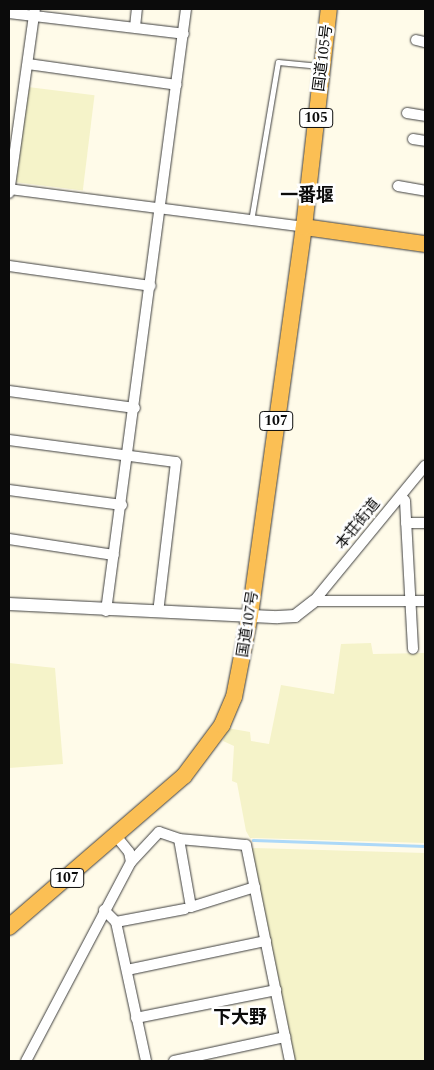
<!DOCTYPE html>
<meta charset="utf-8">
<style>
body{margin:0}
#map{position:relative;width:434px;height:1070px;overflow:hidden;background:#fffbe9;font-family:Spectral,"Noto Sans JP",serif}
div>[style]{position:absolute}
.farmland>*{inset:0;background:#f5f3c9;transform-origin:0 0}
.stream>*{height:2.5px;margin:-1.25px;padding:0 1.25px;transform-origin:1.25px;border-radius:1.25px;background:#acd8f8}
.roads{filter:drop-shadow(0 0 1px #3e3e3e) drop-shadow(0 0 1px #3e3e3e)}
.service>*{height:5px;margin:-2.5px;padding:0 2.5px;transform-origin:2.5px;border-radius:2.5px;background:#fff}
.minor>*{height:10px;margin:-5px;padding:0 5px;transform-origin:5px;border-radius:5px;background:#fff}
.tertiary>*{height:12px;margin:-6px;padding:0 6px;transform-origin:6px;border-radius:6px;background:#fff}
.trunk>*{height:16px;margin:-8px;padding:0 8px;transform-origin:8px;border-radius:8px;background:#fbbf54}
span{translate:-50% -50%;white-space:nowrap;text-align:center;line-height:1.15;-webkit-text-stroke:5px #fff;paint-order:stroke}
.shield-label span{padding:1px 4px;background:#fff;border:1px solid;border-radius:4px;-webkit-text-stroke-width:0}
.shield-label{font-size:14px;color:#0b0b0b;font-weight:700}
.street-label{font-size:15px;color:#0b0b0b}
.quarter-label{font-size:18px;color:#0b0b0b;font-weight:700}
.frame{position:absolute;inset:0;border:10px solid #0b0b0b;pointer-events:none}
</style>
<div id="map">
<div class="farmland">
<i style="left:28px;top:87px;width:67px;height:96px;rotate:7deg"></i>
<i style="clip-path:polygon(371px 643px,373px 654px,425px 653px,425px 843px,250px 838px,246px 831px,237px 783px,232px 781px,234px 746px,223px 741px,227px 728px,250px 732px,251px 741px,269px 744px,281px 685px,334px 694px,341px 644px)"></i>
<i style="clip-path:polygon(9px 663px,55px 668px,63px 764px,9px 768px)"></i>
<i style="clip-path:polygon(251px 848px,425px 853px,425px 1061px,293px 1061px)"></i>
</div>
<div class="stream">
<i style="left:253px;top:840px;width:172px;rotate:2deg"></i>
</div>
<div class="roads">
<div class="service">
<i style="left:251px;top:221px;width:161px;rotate:-80.4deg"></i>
<i style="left:278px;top:62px;width:42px;rotate:5.4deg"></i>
</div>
<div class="minor">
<i style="left:9px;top:13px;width:176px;rotate:6.8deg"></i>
<i style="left:135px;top:27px;width:18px;rotate:-84deg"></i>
<i style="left:416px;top:40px;width:9px;rotate:13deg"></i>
<i style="left:28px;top:64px;width:150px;rotate:8deg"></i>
<i style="left:407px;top:113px;width:18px;rotate:9deg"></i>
<i style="left:413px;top:139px;width:12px;rotate:9deg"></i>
<i style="left:398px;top:186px;width:27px;rotate:10deg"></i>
<i style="left:9px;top:189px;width:297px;rotate:7.3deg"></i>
<i style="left:9px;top:193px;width:186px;rotate:-82deg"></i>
<i style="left:9px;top:266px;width:143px;rotate:8deg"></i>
<i style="left:9px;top:391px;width:127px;rotate:7.7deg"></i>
<i style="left:9px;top:440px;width:168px;rotate:7.5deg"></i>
<i style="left:176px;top:462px;width:151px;rotate:96.8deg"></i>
<i style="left:9px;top:490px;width:114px;rotate:7.6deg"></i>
<i style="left:401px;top:496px;width:6px;rotate:51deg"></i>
<i style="left:405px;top:501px;width:148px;rotate:86.9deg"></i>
<i style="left:406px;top:523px;width:19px"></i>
<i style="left:9px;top:539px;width:106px;rotate:8.7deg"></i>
<i style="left:314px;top:601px;width:175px;rotate:-50.6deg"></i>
<i style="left:314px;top:601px;width:111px"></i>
<i style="left:106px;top:611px;width:607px;rotate:-82.43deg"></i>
<i style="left:179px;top:839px;width:69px;rotate:80deg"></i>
<i style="left:191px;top:907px;width:67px;rotate:-17.4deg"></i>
<i style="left:131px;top:862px;width:41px;rotate:-47deg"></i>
<i style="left:159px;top:832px;width:21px;rotate:19deg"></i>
<i style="left:179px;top:839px;width:67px;rotate:5.1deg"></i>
<i style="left:246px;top:845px;width:220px;rotate:78.5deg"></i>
<i style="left:104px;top:910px;width:17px;rotate:45deg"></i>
<i style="left:116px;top:922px;width:142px;rotate:77.8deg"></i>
<i style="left:116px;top:922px;width:70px;rotate:-10.7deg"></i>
<i style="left:127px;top:970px;width:142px;rotate:-11.8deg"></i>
<i style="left:136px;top:1018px;width:143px;rotate:-11.3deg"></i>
<i style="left:26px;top:1061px;width:225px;rotate:-62.2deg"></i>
<i style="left:131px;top:862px;width:10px;rotate:-101deg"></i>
<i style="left:129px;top:852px;width:19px;rotate:-129deg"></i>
<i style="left:174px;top:1061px;width:114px;rotate:-12.2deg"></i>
</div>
<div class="tertiary">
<i style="left:9px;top:604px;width:269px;rotate:2.8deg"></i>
<i style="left:278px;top:617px;width:17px;rotate:-3deg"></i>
<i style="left:295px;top:616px;width:24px;rotate:-38deg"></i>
</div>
<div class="trunk">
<i style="left:304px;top:227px;width:122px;rotate:8deg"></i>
<i style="left:9px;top:927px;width:231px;rotate:-40.8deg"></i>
<i style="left:184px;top:776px;width:64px;rotate:-53.3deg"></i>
<i style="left:222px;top:725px;width:30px;rotate:-67deg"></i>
<i style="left:234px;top:697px;width:84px;rotate:-79deg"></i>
<i style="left:250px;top:615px;width:392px;rotate:-82.1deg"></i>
<i style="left:304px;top:227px;width:219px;rotate:-83.5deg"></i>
</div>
</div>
<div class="shield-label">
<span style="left:316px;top:118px">105</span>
<span style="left:276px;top:421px">107</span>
<span style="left:67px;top:878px">107</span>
</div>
<div class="street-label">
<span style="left:323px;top:58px;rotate:-83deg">国道105号</span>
<span style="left:358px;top:524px;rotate:-51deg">本荘街道</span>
<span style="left:248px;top:624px;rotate:-81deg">国道107号</span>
</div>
<div class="quarter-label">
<span style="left:307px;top:196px">一番堰</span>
<span style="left:240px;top:1018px">下大野</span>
</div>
<div class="frame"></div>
</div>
